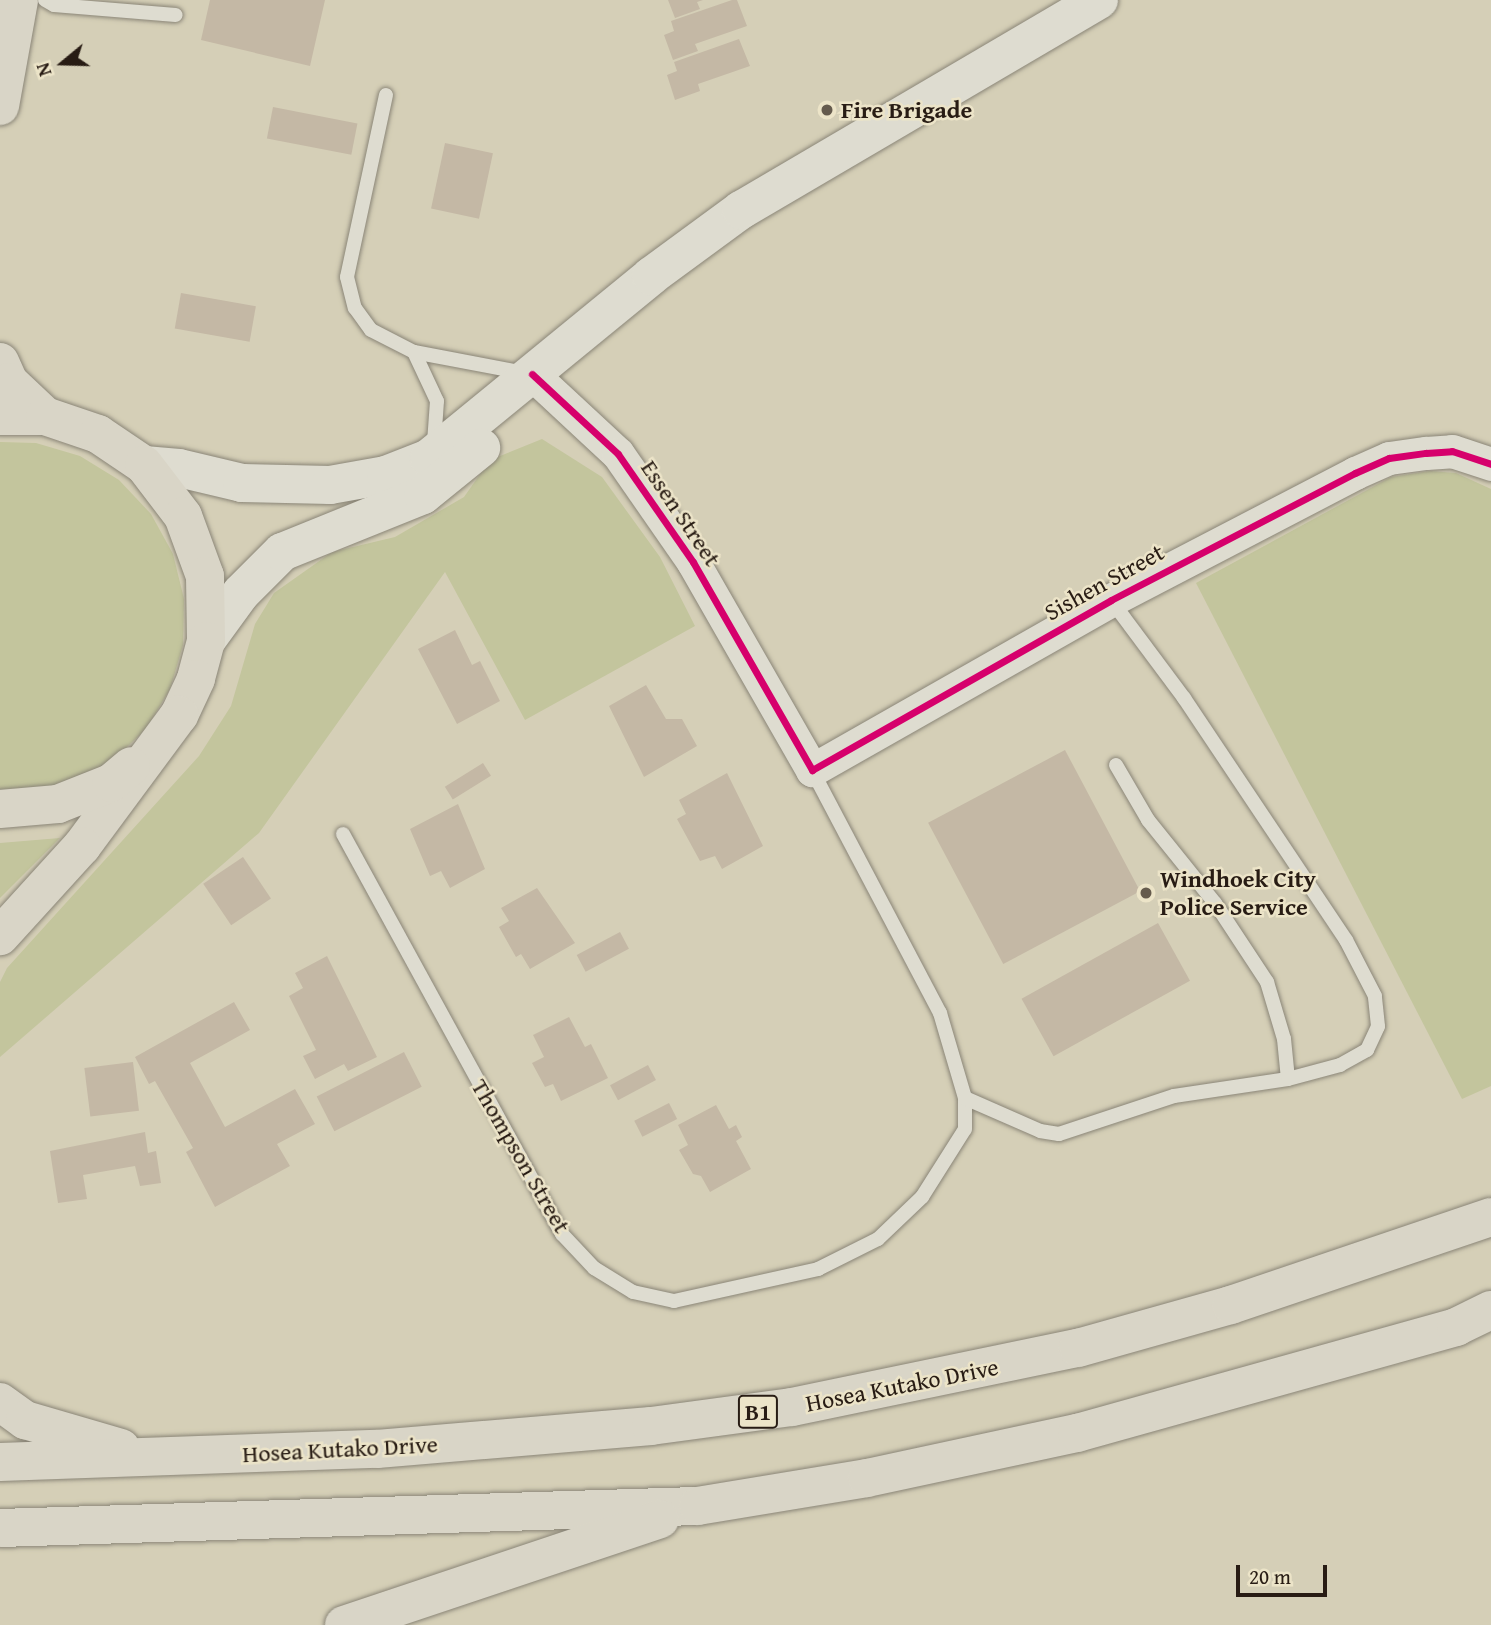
<!DOCTYPE html>
<style>
body{margin:0}
#map{position:relative;width:1491px;height:1625px;overflow:hidden;background:#d5cfb7;font-family:"Gentium Book Plus",serif}
div>[style]{position:absolute}
.green>*{inset:0;background:#c3c59d}
.building>*{inset:0;background:#c4b8a5;transform-origin:0 0}
.roads{filter:drop-shadow(0 0 2px #8a8577) drop-shadow(0 0 2px #8a8577)}
.service>*{height:14px;margin:-7px;padding:0 7px;transform-origin:7px;border-radius:7px;background:#dedcd0}
.tertiary>*{height:33px;margin:-16.5px;padding:0 16.5px;transform-origin:16.5px;border-radius:16.5px;background:#dedcd0}
.secondary>*{height:38px;margin:-19px;padding:0 19px;transform-origin:19px;border-radius:19px;background:#dedcd0}
.primary>*{height:38px;margin:-19px;padding:0 19px;transform-origin:19px;border-radius:19px;background:#d9d5c7}
.cycleway>*{height:7px;margin:-3.5px;padding:0 3.5px;transform-origin:3.5px;border-radius:3.5px;background:#d6006c}
.dots>*{width:19px;height:19px;translate:-50% -50%;box-sizing:border-box;border:4px solid #ece4c8;border-radius:50%}
span{translate:-50% -50%;white-space:nowrap;text-align:center;line-height:1.15;-webkit-text-stroke:5px #ece4c8;paint-order:stroke}
.shield-label span{padding:2px 5px;background:#ece4c8;border:2px solid;border-radius:5px;-webkit-text-stroke-width:0}
.shield-label{font-size:23px;color:#281c14;font-weight:700}
.poi-label{font-size:24px;color:#281c14;font-weight:700}
.left{translate:0 -50%;text-align:left}
.street-label{font-size:24px;color:#281c14}
.north{position:absolute;left:28px;top:28px;width:70px;height:70px;-webkit-text-stroke:5px #ece4c8;paint-order:stroke;rotate:251deg;font-size:19px;font-weight:700;line-height:28px;text-align:center;color:#281c14}
.north::after{content:'';display:block;margin:auto;width:24px;height:32px;background:#281c14;clip-path:polygon(50% 0,100% 100%,50% 72%,0 100%)}
.scale{position:absolute;left:1236px;top:1565px;width:91px;height:32px;box-sizing:border-box;border:4px solid #281c14;border-top:0;padding-left:9px;font-size:21px;line-height:24px;white-space:nowrap;color:#281c14;-webkit-text-stroke:5px #ece4c8;paint-order:stroke}
</style>
<div id="map">
<div class="green">
<i style="clip-path:polygon(542px 439px,602px 477px,660px 557px,695px 626px,525px 720px,445px 572px,259px 833px,0 1057px,0 982px,7px 968px,199px 756px,231px 706px,255px 624px,274px 593px,332px 552px,395px 537px,464px 497px,490px 460px)"></i>
<i style="clip-path:polygon(0 442px,36px 443px,80px 456px,119px 480px,151px 514px,173px 554px,184px 599px,183px 645px,170px 689px,146px 729px,112px 761px,72px 782px,27px 793px,0 792px)"></i>
<i style="clip-path:polygon(1430px 471px,1456px 473px,1491px 489px,1491px 1086px,1462px 1099px,1196px 583px,1391px 477px)"></i>
<i style="clip-path:polygon(60px 838px,0 898px,0 843px)"></i>
</div>
<div class="building">
<i style="clip-path:polygon(210px 0,325px 0,310px 66px,201px 40px)"></i>
<i style="clip-path:polygon(668px 0,703px 0,697px 2px,700px 9px,675px 18px)"></i>
<i style="clip-path:polygon(732px 0,737px 0,747px 26px,695px 44px,698px 51px,673px 60px,664px 35px,674px 31px,671px 21px)"></i>
<i style="clip-path:polygon(739px 39px,750px 66px,698px 84px,700px 91px,675px 100px,667px 75px,677px 71px,674px 62px)"></i>
<i style="left:273px;top:107px;width:86px;height:32px;rotate:11deg"></i>
<i style="left:445px;top:143px;width:49px;height:67px;rotate:12deg"></i>
<i style="left:181px;top:293px;width:76px;height:36px;rotate:10deg"></i>
<i style="clip-path:polygon(455px 630px,472px 665px,480px 661px,500px 701px,457px 724px,418px 649px)"></i>
<i style="clip-path:polygon(646px 685px,666px 719px,682px 719px,697px 746px,644px 777px,609px 706px)"></i>
<i style="left:1065px;top:750px;width:160px;height:155px;rotate:62deg"></i>
<i style="left:483px;top:763px;width:15px;height:45px;rotate:58deg"></i>
<i style="clip-path:polygon(727px 773px,763px 846px,722px 869px,715px 856px,700px 861px,677px 819px,686px 814px,679px 800px)"></i>
<i style="clip-path:polygon(458px 804px,485px 869px,450px 888px,441px 871px,430px 876px,410px 829px)"></i>
<i style="left:243px;top:857px;width:50px;height:48px;rotate:56deg"></i>
<i style="clip-path:polygon(537px 888px,575px 943px,530px 969px,521px 954px,516px 957px,499px 927px,509px 921px,501px 908px)"></i>
<i style="left:1158px;top:923px;width:66px;height:156px;rotate:61deg"></i>
<i style="left:620px;top:932px;width:19px;height:49px;rotate:62deg"></i>
<i style="clip-path:polygon(327px 956px,377px 1057px,348px 1071px,344px 1064px,315px 1079px,303px 1056px,316px 1050px,289px 996px,303px 988px,295px 973px)"></i>
<i style="clip-path:polygon(234px 1002px,250px 1030px,190px 1063px,225px 1127px,295px 1089px,315px 1124px,277px 1144px,290px 1166px,215px 1207px,186px 1152px,193px 1148px,155px 1081px,149px 1084px,135px 1057px)"></i>
<i style="clip-path:polygon(569px 1017px,585px 1047px,591px 1044px,608px 1078px,561px 1101px,553px 1084px,545px 1087px,532px 1063px,544px 1057px,533px 1035px)"></i>
<i style="left:404px;top:1052px;width:39px;height:98px;rotate:63deg"></i>
<i style="left:133px;top:1062px;width:49px;height:49px;rotate:83deg"></i>
<i style="left:648px;top:1065px;width:17px;height:43px;rotate:62deg"></i>
<i style="left:669px;top:1103px;width:18px;height:39px;rotate:63deg"></i>
<i style="clip-path:polygon(716px 1105px,729px 1129px,736px 1125px,742px 1137px,736px 1141px,751px 1169px,710px 1192px,701px 1176px,693px 1174px,679px 1150px,688px 1145px,678px 1125px)"></i>
<i style="clip-path:polygon(145px 1132px,148px 1153px,156px 1151px,161px 1183px,140px 1186px,135px 1166px,83px 1175px,87px 1199px,58px 1203px,50px 1151px)"></i>
</div>
<div class="roads">
<div class="service">
<i style="left:45px;top:0;width:10px;rotate:29deg"></i>
<i style="left:54px;top:5px;width:122px;rotate:4.7deg"></i>
<i style="left:386px;top:95px;width:186px;rotate:102.1deg"></i>
<i style="left:347px;top:277px;width:32px;rotate:76deg"></i>
<i style="left:355px;top:308px;width:27px;rotate:54deg"></i>
<i style="left:371px;top:330px;width:48px;rotate:27.1deg"></i>
<i style="left:414px;top:352px;width:112px;rotate:10.8deg"></i>
<i style="left:414px;top:352px;width:54px;rotate:64.9deg"></i>
<i style="left:437px;top:401px;width:42px;rotate:94.1deg"></i>
<i style="left:1116px;top:765px;width:64px;rotate:59.8deg"></i>
<i style="left:1148px;top:820px;width:107px;rotate:51.1deg"></i>
<i style="left:1215px;top:903px;width:95px;rotate:56.6deg"></i>
<i style="left:1267px;top:982px;width:59px;rotate:73.4deg"></i>
<i style="left:1284px;top:1039px;width:40px;rotate:84.3deg"></i>
<i style="left:343px;top:834px;width:456px;rotate:61.3deg"></i>
<i style="left:562px;top:1234px;width:47px;rotate:46.7deg"></i>
<i style="left:594px;top:1268px;width:46px;rotate:31.6deg"></i>
<i style="left:633px;top:1292px;width:42px;rotate:12.4deg"></i>
<i style="left:674px;top:1301px;width:148px;rotate:-12.5deg"></i>
<i style="left:818px;top:1269px;width:67px;rotate:-26.6deg"></i>
<i style="left:878px;top:1239px;width:61px;rotate:-43.7deg"></i>
<i style="left:922px;top:1197px;width:80px;rotate:-57.7deg"></i>
<i style="left:965px;top:1129px;width:31px;rotate:-90deg"></i>
<i style="left:965px;top:1098px;width:89px;rotate:-106.4deg"></i>
<i style="left:940px;top:1013px;width:275px;rotate:-117.8deg"></i>
<i style="left:965px;top:1098px;width:82px;rotate:23.7deg"></i>
<i style="left:1040px;top:1131px;width:19px;rotate:9deg"></i>
<i style="left:1059px;top:1134px;width:121px;rotate:-18.3deg"></i>
<i style="left:1174px;top:1096px;width:115px;rotate:-8.5deg"></i>
<i style="left:1288px;top:1079px;width:54px;rotate:-15.1deg"></i>
<i style="left:1340px;top:1065px;width:31px;rotate:-29deg"></i>
<i style="left:1367px;top:1050px;width:26px;rotate:-65deg"></i>
<i style="left:1378px;top:1026px;width:30px;rotate:-96deg"></i>
<i style="left:1375px;top:996px;width:63px;rotate:-117.4deg"></i>
<i style="left:1346px;top:940px;width:291px;rotate:-123.8deg"></i>
<i style="left:1184px;top:698px;width:122px;rotate:-126.7deg"></i>
</div>
<div class="tertiary">
<i style="left:532px;top:374px;width:117px;rotate:42.9deg"></i>
<i style="left:618px;top:454px;width:131px;rotate:55.2deg"></i>
<i style="left:693px;top:562px;width:240px;rotate:60.2deg"></i>
<i style="left:812px;top:770px;width:344px;rotate:-29.6deg"></i>
<i style="left:1111px;top:600px;width:275px;rotate:-27.5deg"></i>
<i style="left:1355px;top:473px;width:37px;rotate:-24deg"></i>
<i style="left:1389px;top:458px;width:37px;rotate:-8deg"></i>
<i style="left:1426px;top:453px;width:26px;rotate:-4deg"></i>
<i style="left:1452px;top:451px;width:41px;rotate:18.4deg"></i>
</div>
<div class="secondary">
<i style="left:144px;top:465px;width:35px;rotate:5deg"></i>
<i style="left:179px;top:468px;width:65px;rotate:13.4deg"></i>
<i style="left:242px;top:483px;width:88px;rotate:1.3deg"></i>
<i style="left:330px;top:485px;width:57px;rotate:-10.1deg"></i>
<i style="left:386px;top:475px;width:46px;rotate:-21.6deg"></i>
<i style="left:429px;top:458px;width:287px;rotate:-39.3deg"></i>
<i style="left:651px;top:276px;width:112px;rotate:-36.3deg"></i>
<i style="left:741px;top:210px;width:415px;rotate:-30.4deg"></i>
<i style="left:206px;top:641px;width:59px;rotate:-53.9deg"></i>
<i style="left:241px;top:593px;width:58px;rotate:-45deg"></i>
<i style="left:282px;top:552px;width:152px;rotate:-22deg"></i>
<i style="left:423px;top:495px;width:75px;rotate:-39deg"></i>
</div>
<div class="primary">
<i style="left:0;top:106px;width:108px;rotate:-79.8deg"></i>
<i style="left:0;top:362px;width:22px;rotate:66deg"></i>
<i style="left:9px;top:382px;width:50px;rotate:43.4deg"></i>
<i style="left:0;top:416px;width:45px"></i>
<i style="left:45px;top:416px;width:56px;rotate:18.8deg"></i>
<i style="left:98px;top:434px;width:55px;rotate:34deg"></i>
<i style="left:144px;top:465px;width:64px;rotate:52.6deg"></i>
<i style="left:183px;top:516px;width:64px;rotate:69.9deg"></i>
<i style="left:205px;top:576px;width:65px;rotate:89.1deg"></i>
<i style="left:206px;top:641px;width:39px;rotate:105deg"></i>
<i style="left:196px;top:679px;width:40px;rotate:115deg"></i>
<i style="left:179px;top:715px;width:163px;rotate:126.5deg"></i>
<i style="left:82px;top:846px;width:122px;rotate:132.3deg"></i>
<i style="left:0;top:809px;width:58px;rotate:-4.9deg"></i>
<i style="left:58px;top:804px;width:57px;rotate:-21.6deg"></i>
<i style="left:111px;top:783px;width:26px;rotate:-40deg"></i>
<i style="left:0;top:1402px;width:31px;rotate:36deg"></i>
<i style="left:25px;top:1420px;width:100px;rotate:16.3deg"></i>
<i style="left:0;top:1462px;width:377px;rotate:-2deg"></i>
<i style="left:377px;top:1449px;width:275px;rotate:-4.8deg"></i>
<i style="left:651px;top:1426px;width:142px;rotate:-7.7deg"></i>
<i style="left:792px;top:1407px;width:292px;rotate:-11.7deg"></i>
<i style="left:1078px;top:1348px;width:159px;rotate:-15.7deg"></i>
<i style="left:1231px;top:1305px;width:274px;rotate:-18.7deg"></i>
<i style="left:0;top:1528px;width:698px;rotate:-1.81deg"></i>
<i style="left:698px;top:1506px;width:171px;rotate:-9.4deg"></i>
<i style="left:867px;top:1478px;width:215px;rotate:-12.1deg"></i>
<i style="left:1077px;top:1433px;width:394px;rotate:-15.6deg"></i>
<i style="left:1456px;top:1327px;width:39px;rotate:-26deg"></i>
<i style="left:344px;top:1625px;width:333px;rotate:-18.5deg"></i>
</div>
</div>
<div class="cycleway">
<i style="left:532px;top:374px;width:117px;rotate:42.9deg"></i>
<i style="left:618px;top:454px;width:131px;rotate:55.2deg"></i>
<i style="left:693px;top:562px;width:240px;rotate:60.2deg"></i>
<i style="left:812px;top:770px;width:344px;rotate:-29.6deg"></i>
<i style="left:1111px;top:600px;width:275px;rotate:-27.5deg"></i>
<i style="left:1355px;top:473px;width:37px;rotate:-24deg"></i>
<i style="left:1389px;top:458px;width:37px;rotate:-8deg"></i>
<i style="left:1426px;top:453px;width:26px;rotate:-4deg"></i>
<i style="left:1452px;top:451px;width:41px;rotate:18.4deg"></i>
</div>
<div class="dots">
<i style="left:827px;top:110px;background:#655b4d"></i>
<i style="left:1146px;top:893px;background:#655b4d"></i>
</div>
<div class="shield-label">
<span style="left:758px;top:1412px">B1</span>
</div>
<div class="poi-label">
<span class="left" style="left:841px;top:110px">Fire Brigade</span>
<span class="left" style="left:1160px;top:893px">Windhoek City<br>Police Service</span>
</div>
<div class="street-label">
<span style="left:681px;top:513px;rotate:56deg">Essen Street</span>
<span style="left:1104px;top:582px;rotate:-29deg">Sishen Street</span>
<span style="left:521px;top:1156px;rotate:60deg">Thompson Street</span>
<span style="left:902px;top:1385px;rotate:-11deg">Hosea Kutako Drive</span>
<span style="left:340px;top:1449px;rotate:-3deg">Hosea Kutako Drive</span>
</div>
<div class="north">N</div>
<div class="scale">20 m</div>
</div>
